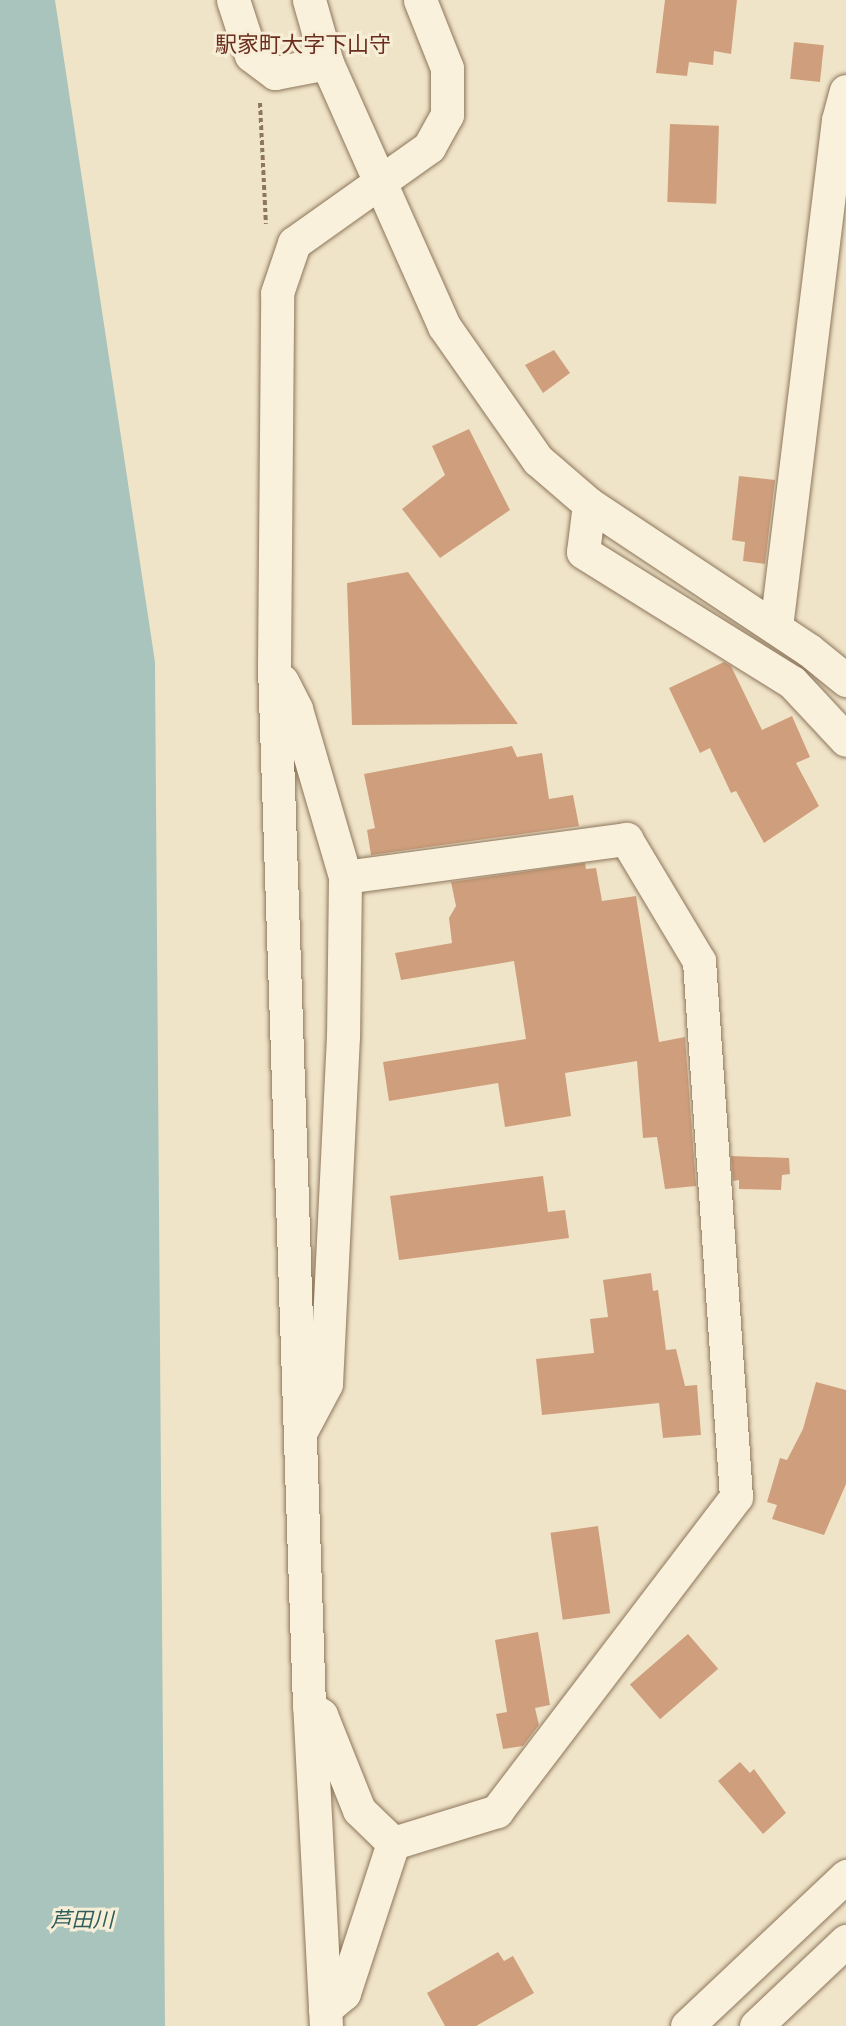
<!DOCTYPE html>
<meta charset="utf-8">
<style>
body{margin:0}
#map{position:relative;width:846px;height:2026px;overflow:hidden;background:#f0e4c8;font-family:Georgia,"Noto Sans JP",serif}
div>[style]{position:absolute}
.water>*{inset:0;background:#a9c4bc}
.building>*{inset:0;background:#cf9f7d;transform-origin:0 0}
.path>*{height:4px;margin-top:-2px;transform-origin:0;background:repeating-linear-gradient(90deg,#8d765c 0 4.5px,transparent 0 7.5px)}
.roads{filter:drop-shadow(0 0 2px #8d765c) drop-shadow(0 0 2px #8d765c)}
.minor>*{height:33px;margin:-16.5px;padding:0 16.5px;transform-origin:16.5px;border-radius:16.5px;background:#faf1dc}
span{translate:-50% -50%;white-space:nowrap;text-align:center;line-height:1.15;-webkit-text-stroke:6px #f7eed8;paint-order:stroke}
.water-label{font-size:21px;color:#2f5d5a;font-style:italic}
.quarter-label{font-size:22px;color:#6b2e1e}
</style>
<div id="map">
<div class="water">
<i style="clip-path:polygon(0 0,55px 0,155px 662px,165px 2026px,0 2026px)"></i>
</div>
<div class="building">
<i style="clip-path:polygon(665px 0,737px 0,731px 54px,714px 51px,713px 65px,689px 62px,687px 76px,656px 73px)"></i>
<i style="left:794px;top:42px;width:30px;height:37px;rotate:6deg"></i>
<i style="left:670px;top:124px;width:49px;height:78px;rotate:2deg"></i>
<i style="clip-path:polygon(554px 350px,570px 373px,543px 393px,525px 365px)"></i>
<i style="clip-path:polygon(469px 429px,510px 510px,440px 558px,402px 509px,445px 475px,432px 446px)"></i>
<i style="clip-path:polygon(739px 476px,775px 480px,765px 564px,743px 561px,745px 542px,732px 540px)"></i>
<i style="clip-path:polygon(408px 572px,518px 724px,352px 725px,347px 583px)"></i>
<i style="clip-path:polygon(724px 662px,731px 666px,762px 730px,792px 716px,810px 757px,796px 763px,819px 806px,764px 843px,736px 791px,731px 793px,710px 748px,700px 753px,669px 688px)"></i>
<i style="clip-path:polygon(512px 746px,517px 757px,542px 753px,549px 799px,573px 795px,579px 826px,371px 855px,367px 830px,375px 828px,364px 774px)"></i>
<i style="clip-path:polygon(585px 863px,586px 869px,596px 868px,602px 901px,636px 896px,659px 1042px,685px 1037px,696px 1186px,665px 1189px,657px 1137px,643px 1138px,637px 1061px,565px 1073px,571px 1116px,505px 1127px,498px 1083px,389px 1101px,383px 1062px,526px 1039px,514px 961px,401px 980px,395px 953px,452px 943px,449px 918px,456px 906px,451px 882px)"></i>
<i style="clip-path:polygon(731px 1156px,789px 1158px,790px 1174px,782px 1175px,781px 1190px,739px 1189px,739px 1180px,733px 1181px)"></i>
<i style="clip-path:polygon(543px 1176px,548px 1212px,565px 1210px,569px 1238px,399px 1260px,390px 1196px)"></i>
<i style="clip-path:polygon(651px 1273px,653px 1291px,658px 1290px,666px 1350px,676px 1349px,685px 1386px,697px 1385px,701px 1435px,663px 1438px,659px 1403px,542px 1415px,536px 1359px,594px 1353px,590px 1319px,608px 1317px,603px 1280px)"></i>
<i style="clip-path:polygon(816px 1382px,846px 1390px,846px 1484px,824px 1535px,772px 1519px,777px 1505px,767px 1502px,780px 1458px,787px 1460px,803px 1429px)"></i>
<i style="left:598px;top:1526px;width:88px;height:48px;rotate:82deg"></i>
<i style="clip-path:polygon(538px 1632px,550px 1705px,535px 1708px,539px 1725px,523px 1746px,503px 1749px,496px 1714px,507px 1712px,495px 1640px)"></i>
<i style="left:688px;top:1634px;width:46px;height:77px;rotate:49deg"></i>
<i style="clip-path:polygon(740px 1762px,750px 1773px,754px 1769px,786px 1813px,763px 1834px,718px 1781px)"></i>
<i style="clip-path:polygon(498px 1952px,504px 1961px,513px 1956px,534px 1993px,476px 2026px,445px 2026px,427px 1993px)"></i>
</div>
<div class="path">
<i style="left:260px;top:103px;width:121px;rotate:87.2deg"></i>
</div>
<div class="roads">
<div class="minor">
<i style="left:233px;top:0;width:58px;rotate:71.9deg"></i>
<i style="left:251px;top:55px;width:30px;rotate:37deg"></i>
<i style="left:275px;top:73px;width:53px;rotate:-10.9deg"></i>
<i style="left:309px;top:0;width:66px;rotate:74.1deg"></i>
<i style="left:327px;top:63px;width:288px;rotate:66deg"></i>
<i style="left:444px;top:326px;width:164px;rotate:55deg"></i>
<i style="left:538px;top:460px;width:67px;rotate:40.8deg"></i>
<i style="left:589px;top:504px;width:264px;rotate:33.6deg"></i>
<i style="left:809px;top:650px;width:48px;rotate:39deg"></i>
<i style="left:589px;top:504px;width:48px;rotate:97.1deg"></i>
<i style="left:583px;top:552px;width:246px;rotate:31.9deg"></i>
<i style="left:792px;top:682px;width:79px;rotate:47deg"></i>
<i style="left:776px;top:627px;width:511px;rotate:-83.03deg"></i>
<i style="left:838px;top:120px;width:30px;rotate:-75deg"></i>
<i style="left:282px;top:681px;width:31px;rotate:63deg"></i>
<i style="left:296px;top:709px;width:175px;rotate:73.7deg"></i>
<i style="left:345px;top:877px;width:159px;rotate:90.7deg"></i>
<i style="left:343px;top:1036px;width:348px;rotate:92.8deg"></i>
<i style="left:326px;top:1384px;width:53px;rotate:118deg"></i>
<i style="left:345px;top:877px;width:284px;rotate:-7.7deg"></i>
<i style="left:626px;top:839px;width:142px;rotate:59.1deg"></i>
<i style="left:699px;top:961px;width:537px;rotate:86.05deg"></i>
<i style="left:736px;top:1497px;width:395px;rotate:127.3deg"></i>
<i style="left:497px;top:1811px;width:109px;rotate:162.9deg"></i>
<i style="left:312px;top:1709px;width:11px;rotate:34deg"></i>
<i style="left:321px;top:1715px;width:102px;rotate:68.2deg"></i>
<i style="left:359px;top:1810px;width:47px;rotate:44.1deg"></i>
<i style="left:393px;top:1843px;width:158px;rotate:108.1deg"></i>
<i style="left:344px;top:1993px;width:25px;rotate:140deg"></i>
<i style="left:326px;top:2026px;width:320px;rotate:-93deg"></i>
<i style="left:309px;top:1706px;width:1042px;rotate:-91.93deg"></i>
<i style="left:274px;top:665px;width:372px;rotate:-89.5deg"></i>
<i style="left:277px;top:293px;width:53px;rotate:-71.2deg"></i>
<i style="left:294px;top:243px;width:166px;rotate:-35.4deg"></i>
<i style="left:429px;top:147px;width:37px;rotate:-61deg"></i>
<i style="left:447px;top:115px;width:47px;rotate:-90deg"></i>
<i style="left:447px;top:68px;width:73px;rotate:-111.7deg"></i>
<i style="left:687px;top:2026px;width:219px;rotate:-43.3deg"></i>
<i style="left:756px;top:2026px;width:124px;rotate:-43.4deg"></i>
</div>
</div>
<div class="water-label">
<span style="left:82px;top:1918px">芦田川</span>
</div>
<div class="quarter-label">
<span style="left:303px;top:43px">駅家町大字下山守</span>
</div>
</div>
